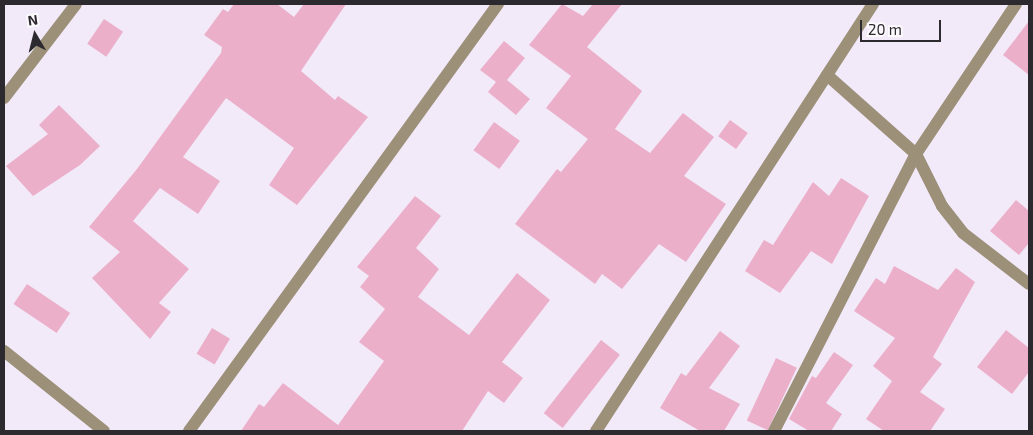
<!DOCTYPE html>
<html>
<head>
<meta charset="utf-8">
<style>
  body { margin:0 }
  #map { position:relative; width:1033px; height:435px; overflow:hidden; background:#f2eaf9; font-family:"Exo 2",sans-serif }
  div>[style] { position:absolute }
  .building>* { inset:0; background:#ecafca; transform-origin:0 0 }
  .minor>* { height:12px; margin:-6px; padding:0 6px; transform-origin:6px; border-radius:6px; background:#9c9079 }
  span { translate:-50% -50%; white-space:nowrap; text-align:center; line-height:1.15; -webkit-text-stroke:4px #fcfafd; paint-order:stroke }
  .frame { position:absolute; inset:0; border:5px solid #2c292f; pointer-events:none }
  .north { position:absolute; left:10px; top:10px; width:50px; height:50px; -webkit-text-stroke:4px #fcfafd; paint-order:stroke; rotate:352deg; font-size:14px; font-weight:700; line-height:20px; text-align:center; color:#2c292f }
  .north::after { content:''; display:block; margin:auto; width:18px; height:22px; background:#2c292f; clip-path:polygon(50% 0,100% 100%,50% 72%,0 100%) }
  .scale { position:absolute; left:860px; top:20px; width:81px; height:22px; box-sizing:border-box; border:2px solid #2c292f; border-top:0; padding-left:6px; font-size:15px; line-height:18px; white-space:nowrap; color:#2c292f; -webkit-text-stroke:4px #fcfafd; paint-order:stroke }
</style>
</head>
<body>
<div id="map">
  <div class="building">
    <i style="clip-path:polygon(234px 4px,277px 4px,294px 17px,304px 4px,346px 4px,301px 71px,335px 100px,338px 96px,368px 117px,297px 205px,269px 185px,294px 148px,226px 98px,183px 157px,220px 181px,198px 214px,160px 188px,133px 221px,189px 269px,159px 303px,171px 312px,150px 339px,92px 278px,120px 252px,89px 227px,137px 169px,221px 53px,222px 47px,204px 35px,223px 9px,228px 12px)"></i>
    <i style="clip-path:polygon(562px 4px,583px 16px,593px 4px,622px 4px,587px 47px,642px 91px,615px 129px,650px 153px,683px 113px,714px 137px,684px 176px,726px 204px,686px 262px,659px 244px,622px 289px,602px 274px,595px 284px,515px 224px,557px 169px,561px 172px,588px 139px,546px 108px,571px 76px,529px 45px)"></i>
    <i style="left:104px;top:19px;width:23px;height:30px;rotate:34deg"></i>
    <i style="clip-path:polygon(1029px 21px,1029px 75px,1003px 55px)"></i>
    <i style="clip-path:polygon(504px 41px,525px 58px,507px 80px,530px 99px,516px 115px,488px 92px,496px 82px,480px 70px)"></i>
    <i style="clip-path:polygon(59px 105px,100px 146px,80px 165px,33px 196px,6px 166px,48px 134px,39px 125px)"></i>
    <i style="left:730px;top:120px;width:22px;height:20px;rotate:36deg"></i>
    <i style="left:494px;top:122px;width:32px;height:35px;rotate:36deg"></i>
    <i style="clip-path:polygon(841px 178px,869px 196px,832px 264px,811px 251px,780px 293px,745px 271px,764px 240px,773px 245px,813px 182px,829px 196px)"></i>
    <i style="clip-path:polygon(415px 196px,441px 216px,416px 248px,439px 269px,418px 297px,469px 335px,517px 273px,550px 300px,502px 362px,523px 378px,504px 403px,488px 391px,462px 431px,241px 431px,259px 404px,264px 407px,283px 383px,338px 425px,384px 361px,359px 342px,385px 309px,360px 287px,369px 276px,357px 267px)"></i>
    <i style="clip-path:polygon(1016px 200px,1029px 211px,1029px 243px,1019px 255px,990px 231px)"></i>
    <i style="clip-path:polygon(894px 266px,938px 290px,956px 268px,975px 282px,933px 357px,942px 364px,920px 392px,945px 409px,930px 431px,884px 431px,866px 419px,892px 381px,873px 366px,895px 338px,854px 311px,876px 278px,885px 284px)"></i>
    <i style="left:27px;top:284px;width:52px;height:24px;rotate:34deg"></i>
    <i style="left:212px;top:328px;width:21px;height:30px;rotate:31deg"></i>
    <i style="clip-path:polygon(1006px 330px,1029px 348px,1029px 372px,1012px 394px,977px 367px)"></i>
    <i style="clip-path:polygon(720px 331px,740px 346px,709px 388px,740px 404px,724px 431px,700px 431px,660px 408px,681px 373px,686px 376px)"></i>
    <i style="left:601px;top:340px;width:24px;height:93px;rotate:38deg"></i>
    <i style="clip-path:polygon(834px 352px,853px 365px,826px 403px,842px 414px,831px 431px,809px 431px,789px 419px,812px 376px,816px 378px)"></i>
    <i style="left:776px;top:358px;width:23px;height:69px;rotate:25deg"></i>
  </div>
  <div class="minor">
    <i style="left:827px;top:75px;width:119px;rotate:41.6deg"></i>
    <i style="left:916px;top:154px;width:58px;rotate:63.4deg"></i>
    <i style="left:942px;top:206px;width:34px;rotate:52deg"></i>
    <i style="left:963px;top:233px;width:83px;rotate:37.7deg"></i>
    <i style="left:4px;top:98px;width:118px;rotate:-52.5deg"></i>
    <i style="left:4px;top:351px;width:128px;rotate:38.7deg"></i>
    <i style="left:189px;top:431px;width:527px;rotate:-54.11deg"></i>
    <i style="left:596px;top:431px;width:509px;rotate:-57.03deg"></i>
    <i style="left:774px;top:431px;width:311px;rotate:-62.9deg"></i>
    <i style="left:916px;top:154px;width:180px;rotate:-56.3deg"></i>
  </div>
  <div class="frame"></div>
  <div class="north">N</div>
  <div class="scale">20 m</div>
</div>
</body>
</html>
